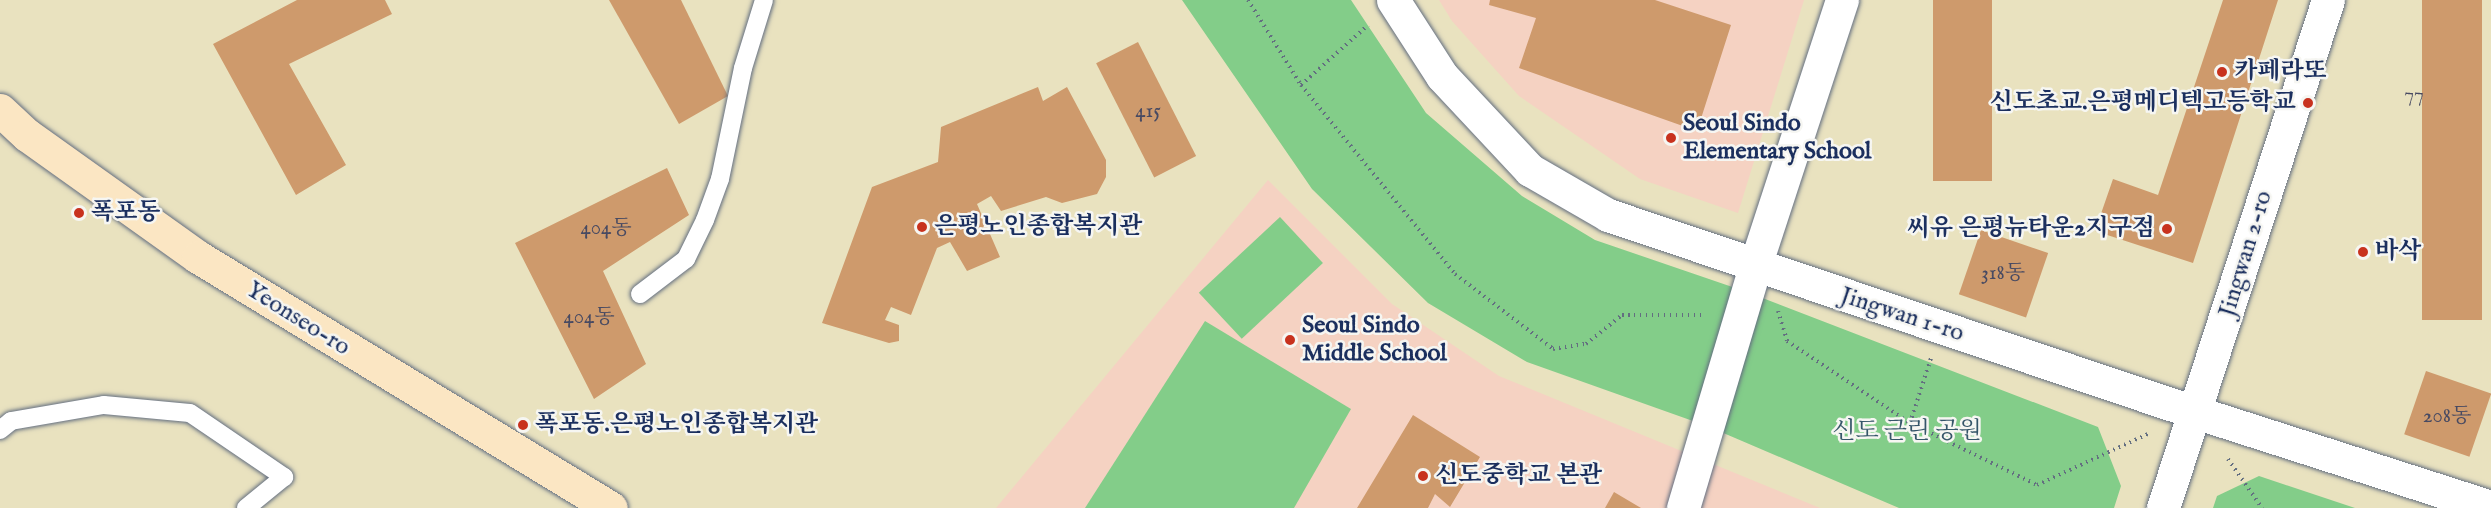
<!DOCTYPE html>
<html>
<head>
<meta charset="utf-8">
<style>
  body { margin:0 }
  #map { position:relative; width:2491px; height:508px; overflow:hidden; background:#e9e2bf; font-family:"IM FELL English","Noto Serif KR",serif }
  div>[style] { position:absolute }
  .built>* { inset:0; background:#f5d2c2 }
  .green>* { inset:0; background:#83cd89; transform-origin:0 0 }
  .building>* { inset:0; background:#ce9a6c; transform-origin:0 0 }
  .path>* { height:4px; margin-top:-2px; transform-origin:0; background:repeating-linear-gradient(90deg,#636e80 0 1.5px,transparent 0 6px) }
  .roads { filter:drop-shadow(0 0 2px #636e80) drop-shadow(0 0 2px #636e80) }
  .service>* { height:18px; margin:-9px; padding:0 9px; transform-origin:9px; border-radius:9px; background:#fff }
  .minor>* { height:33px; margin:-16.5px; padding:0 16.5px; transform-origin:16.5px; border-radius:16.5px; background:#fff }
  .tertiary>* { height:33px; margin:-16.5px; padding:0 16.5px; transform-origin:16.5px; border-radius:16.5px; background:#fff }
  .secondary>* { height:33px; margin:-16.5px; padding:0 16.5px; transform-origin:16.5px; border-radius:16.5px; background:#fbe6c3 }
  .dots>* { width:16px; height:16px; translate:-50% -50%; box-sizing:border-box; border:3px solid #f6f6f2; border-radius:50% }
  span { translate:-50% -50%; white-space:nowrap; text-align:center; line-height:1.15; -webkit-text-stroke:5px #f6f6f2; paint-order:stroke }
  .number-label { font-size:21px; color:#484a62 }
  .number-label span { -webkit-text-stroke-width:0 }
  .poi-label { font-size:24px; color:#1b2f5e; font-weight:700 }
  .left { translate:0 -50%; text-align:left }
  .right { translate:-100% -50%; text-align:right }
  .street-label { font-size:24px; color:#1b2f5e }
  .park-label { font-size:24px; color:#355669 }
</style>
</head>
<body>
<div id="map">
  <div class="built">
    <i style="clip-path:polygon(1439px 0,1804px 0,1738px 213px,1640px 179px,1519px 96px,1452px 21px)"></i>
    <i style="clip-path:polygon(1268px 180px,1392px 304px,1499px 376px,1820px 508px,996px 508px)"></i>
  </div>
  <div class="green">
    <i style="clip-path:polygon(1182px 0,1351px 0,1426px 113px,1522px 196px,1595px 240px,1747px 292px,2098px 427px,2121px 486px,2114px 508px,1899px 508px,1707px 426px,1527px 362px,1428px 303px,1312px 189px)"></i>
    <i style="left:1280px;top:217px;width:63px;height:111px;rotate:47deg"></i>
    <i style="clip-path:polygon(1205px 321px,1351px 409px,1294px 508px,1085px 508px)"></i>
    <i style="clip-path:polygon(2259px 476px,2355px 508px,2213px 508px,2217px 496px)"></i>
  </div>
  <div class="building">
    <i style="clip-path:polygon(297px 0,385px 0,392px 14px,289px 64px,346px 165px,296px 195px,213px 44px)"></i>
    <i style="clip-path:polygon(609px 0,681px 0,728px 96px,679px 124px)"></i>
    <i style="clip-path:polygon(1490px 0,1655px 0,1731px 25px,1697px 131px,1519px 68px,1536px 18px,1489px 5px)"></i>
    <i style="left:1933px;top:0;width:59px;height:181px"></i>
    <i style="clip-path:polygon(2223px 0,2278px 0,2193px 263px,2095px 231px,2113px 179px,2158px 195px)"></i>
    <i style="left:2422px;top:0;width:60px;height:320px"></i>
    <i style="left:1138px;top:42px;width:128px;height:47px;rotate:63deg"></i>
    <i style="clip-path:polygon(1038px 87px,1043px 101px,1067px 87px,1106px 160px,1106px 177px,1097px 194px,1062px 203px,1046px 197px,1001px 211px,991px 196px,977px 204px,1000px 257px,967px 271px,950px 242px,937px 248px,911px 315px,891px 307px,885px 320px,899px 325px,899px 341px,889px 343px,822px 323px,872px 187px,938px 162px,941px 127px)"></i>
    <i style="clip-path:polygon(667px 168px,689px 215px,603px 271px,646px 364px,594px 399px,515px 243px)"></i>
    <i style="left:1981px;top:230px;width:71px;height:68px;rotate:19deg"></i>
    <i style="left:2426px;top:371px;width:69px;height:67px;rotate:19deg"></i>
    <i style="clip-path:polygon(1413px 415px,1480px 457px,1450px 507px,1435px 494px,1428px 508px,1357px 508px)"></i>
    <i style="clip-path:polygon(1614px 492px,1641px 508px,1605px 508px)"></i>
  </div>
  <div class="path">
    <i style="left:1248px;top:0;width:100px;rotate:58.1deg"></i>
    <i style="left:1301px;top:85px;width:244px;rotate:50.8deg"></i>
    <i style="left:1455px;top:274px;width:123px;rotate:37.4deg"></i>
    <i style="left:1553px;top:349px;width:33px;rotate:-9deg"></i>
    <i style="left:1586px;top:344px;width:46px;rotate:-38.9deg"></i>
    <i style="left:1622px;top:315px;width:82px"></i>
    <i style="left:1301px;top:85px;width:90px;rotate:-41.8deg"></i>
    <i style="left:1778px;top:311px;width:31px;rotate:73deg"></i>
    <i style="left:1787px;top:341px;width:148px;rotate:33.7deg"></i>
    <i style="left:1910px;top:423px;width:141px;rotate:26deg"></i>
    <i style="left:2037px;top:485px;width:122px;rotate:-24.7deg"></i>
    <i style="left:1910px;top:423px;width:68px;rotate:-72.1deg"></i>
    <i style="left:2228px;top:459px;width:60px;rotate:55.2deg"></i>
  </div>
  <div class="roads">
    <div class="service">
      <i style="left:640px;top:294px;width:58px;rotate:-37.3deg"></i>
      <i style="left:686px;top:259px;width:43px;rotate:-64deg"></i>
      <i style="left:705px;top:220px;width:44px;rotate:-69.9deg"></i>
      <i style="left:720px;top:179px;width:113px;rotate:-78.3deg"></i>
      <i style="left:743px;top:68px;width:71px;rotate:-72.8deg"></i>
      <i style="left:0;top:430px;width:14px;rotate:-39deg"></i>
      <i style="left:11px;top:421px;width:94px;rotate:-9.8deg"></i>
      <i style="left:104px;top:405px;width:86px;rotate:5.3deg"></i>
      <i style="left:190px;top:413px;width:114px;rotate:34.2deg"></i>
      <i style="left:284px;top:477px;width:49px;rotate:140.8deg"></i>
    </div>
    <div class="minor">
      <i style="left:1393px;top:0;width:90px;rotate:57.2deg"></i>
      <i style="left:1442px;top:76px;width:129px;rotate:46.9deg"></i>
      <i style="left:1530px;top:170px;width:90px;rotate:30deg"></i>
      <i style="left:1608px;top:215px;width:590px;rotate:18.59deg"></i>
      <i style="left:2167px;top:403px;width:340px;rotate:17.8deg"></i>
      <i style="left:1683px;top:508px;width:252px;rotate:-73.4deg"></i>
      <i style="left:1755px;top:266px;width:280px;rotate:-71.9deg"></i>
    </div>
    <div class="tertiary">
      <i style="left:2163px;top:508px;width:534px;rotate:-72.01deg"></i>
    </div>
    <div class="secondary">
      <i style="left:0;top:110px;width:37px;rotate:43deg"></i>
      <i style="left:27px;top:135px;width:210px;rotate:35.5deg"></i>
      <i style="left:198px;top:257px;width:483px;rotate:31.3deg"></i>
    </div>
  </div>
  <div class="dots">
    <i style="left:2222px;top:72px;background:#c8321e"></i>
    <i style="left:2308px;top:103px;background:#c8321e"></i>
    <i style="left:1671px;top:138px;background:#c8321e"></i>
    <i style="left:79px;top:213px;background:#c8321e"></i>
    <i style="left:922px;top:227px;background:#c8321e"></i>
    <i style="left:2167px;top:229px;background:#c8321e"></i>
    <i style="left:2363px;top:252px;background:#c8321e"></i>
    <i style="left:1290px;top:340px;background:#c8321e"></i>
    <i style="left:523px;top:425px;background:#c8321e"></i>
    <i style="left:1423px;top:476px;background:#c8321e"></i>
  </div>
  <div class="number-label">
    <span style="left:2414px;top:96px">77</span>
    <span style="left:1148px;top:112px">415</span>
    <span style="left:606px;top:229px">404동</span>
    <span style="left:2003px;top:274px">318동</span>
    <span style="left:589px;top:318px">404동</span>
    <span style="left:2447px;top:417px">208동</span>
  </div>
  <div class="poi-label">
    <span class="left" style="left:2234px;top:72px">카페라또</span>
    <span class="right" style="left:2296px;top:103px">신도초교.은평메디텍고등학교</span>
    <span class="left" style="left:1683px;top:138px">Seoul Sindo<br>Elementary School</span>
    <span class="left" style="left:91px;top:213px">폭포동</span>
    <span class="left" style="left:934px;top:227px">은평노인종합복지관</span>
    <span class="right" style="left:2155px;top:229px">씨유 은평뉴타운2지구점</span>
    <span class="left" style="left:2375px;top:252px">바삭</span>
    <span class="left" style="left:1302px;top:340px">Seoul Sindo<br>Middle School</span>
    <span class="left" style="left:535px;top:425px">폭포동.은평노인종합복지관</span>
    <span class="left" style="left:1435px;top:476px">신도중학교 본관</span>
  </div>
  <div class="street-label">
    <span style="left:2246px;top:254px;rotate:-73deg">Jingwan 2-ro</span>
    <span style="left:1902px;top:315px;rotate:18deg">Jingwan 1-ro</span>
    <span style="left:298px;top:319px;rotate:32deg">Yeonseo-ro</span>
  </div>
  <div class="park-label">
    <span style="left:1907px;top:432px">신도 근린 공원</span>
  </div>
</div>
</body>
</html>
